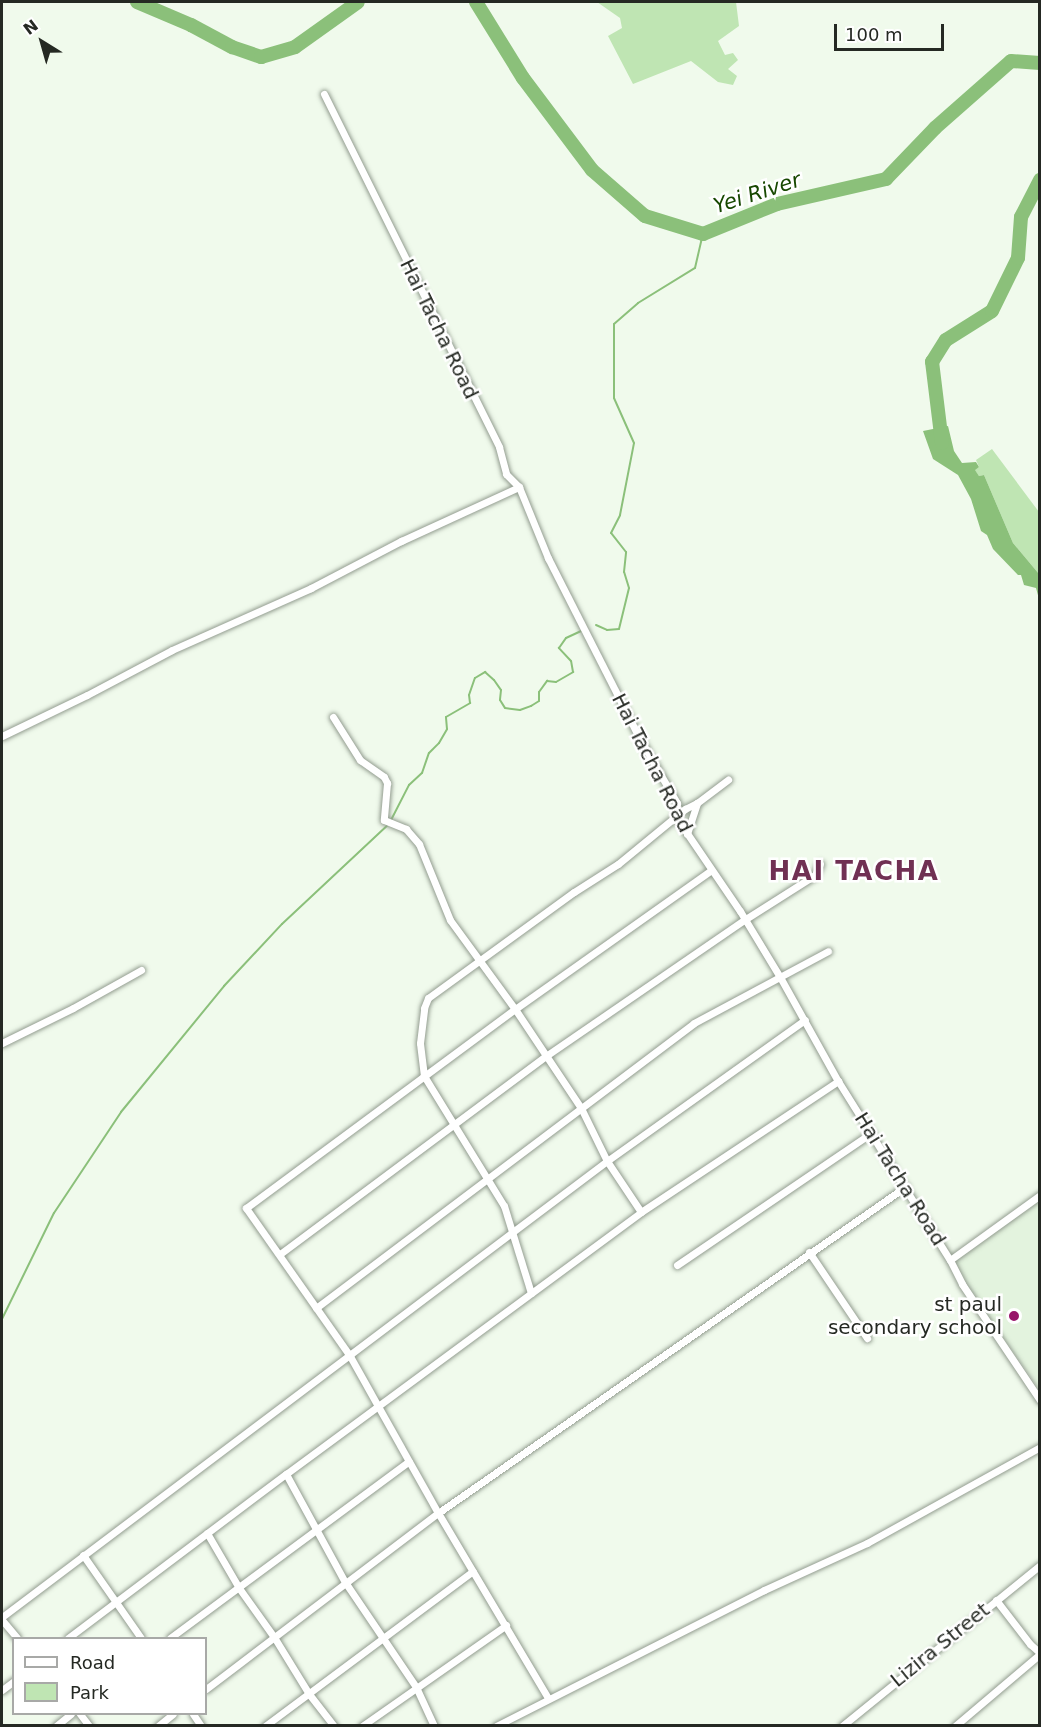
<!DOCTYPE html>
<html>
<head>
<meta charset="utf-8">
<style>
  body { margin:0 }
  #map { position:relative; width:1041px; height:1727px; overflow:hidden; background:#f0faec; font-family:"DejaVu Sans",sans-serif }
  div>[style] { position:absolute }
  .built>* { inset:0; background:#e3f3de }
  .green>* { inset:0; background:#bfe5b3 }
  .water>* { inset:0; background:#8bc07a }
  .stream>* { height:2px; margin:-1px; padding:0 1px; transform-origin:1px; border-radius:1px; background:#8bc07a }
  .river>* { height:14px; margin:-7px; padding:0 7px; transform-origin:7px; border-radius:7px; background:#8bc07a }
  .roads { filter:drop-shadow(0 0 2px #939d90) drop-shadow(0 0 2px #939d90) }
  .minor>* { height:7px; margin:-3.5px; padding:0 3.5px; transform-origin:3.5px; border-radius:3.5px; background:#fff }
  .dots>* { width:16px; height:16px; translate:-50% -50%; box-sizing:border-box; border:3px solid #fff; border-radius:50% }
  span { translate:-50% -50%; white-space:nowrap; text-align:center; line-height:1.15; -webkit-text-stroke:5px #fff; paint-order:stroke }
  .street-label { font-size:20px; color:#252923 }
  .poi-label { font-size:20px; color:#252923 }
  .right { translate:-100% -50%; text-align:right }
  .water-label { font-size:21px; color:#174800; font-style:italic }
  .district-label { font-size:26px; color:#703053; font-weight:700; letter-spacing:1.5px }
  .frame { position:absolute; inset:0; border:3px solid #252923; pointer-events:none }
  .legend { position:absolute; left:12px; top:1637px; width:195px; height:78px; box-sizing:border-box; background:#fff; border:2px solid #a8a9a7; margin:0; padding:8px 10px; list-style:none; font-size:18px; color:#252923 }
  .legend li { display:flex; align-items:center; gap:12px; height:30px }
  .legend b { width:30px; border:2px solid #a8a9a7 }
  .north { position:absolute; left:12px; top:12px; width:60px; height:60px; -webkit-text-stroke:4px #fff; paint-order:stroke; rotate:323deg; font-size:16px; font-weight:700; line-height:24px; text-align:center; color:#252923 }
  .north::after { content:''; display:block; margin:auto; width:21px; height:27px; background:#252923; clip-path:polygon(50% 0,100% 100%,50% 72%,0 100%) }
  .scale { position:absolute; left:834px; top:24px; width:110px; height:27px; box-sizing:border-box; border:3px solid #252923; border-top:0; padding-left:8px; font-size:18px; line-height:21px; white-space:nowrap; color:#252923; -webkit-text-stroke:4px #fff; paint-order:stroke }
</style>
</head>
<body>
<div id="map">
  <div class="built">
    <i style="clip-path:polygon(1039px 1202px,1039px 1389px,971px 1291px,953px 1259px)"></i>
  </div>
  <div class="green">
    <i style="clip-path:polygon(597px 2px,736px 2px,739px 26px,718px 41px,725px 55px,733px 53px,738px 60px,728px 69px,737px 76px,733px 85px,718px 82px,691px 61px,633px 84px,608px 36px,622px 28px,620px 18px)"></i>
    <i style="clip-path:polygon(992px 449px,1039px 512px,1039px 574px,1013px 543px,984px 475px,979px 476px,974px 469px,979px 467px,976px 460px)"></i>
  </div>
  <div class="water">
    <i style="clip-path:polygon(948px 426px,954px 451px,962px 463px,976px 462px,979px 467px,975px 470px,979px 476px,984px 475px,1013px 543px,1039px 574px,1039px 599px,1036px 588px,1024px 585px,1021px 575px,1018px 575px,993px 549px,987px 535px,981px 531px,971px 499px,958px 475px,933px 459px,923px 431px)"></i>
  </div>
  <div class="stream">
    <i style="left:596px;top:625px;width:12px;rotate:24deg"></i>
    <i style="left:607px;top:630px;width:12px;rotate:-5deg"></i>
    <i style="left:619px;top:629px;width:42px;rotate:-76.3deg"></i>
    <i style="left:629px;top:588px;width:17px;rotate:-107deg"></i>
    <i style="left:624px;top:572px;width:20px;rotate:-84deg"></i>
    <i style="left:626px;top:552px;width:24px;rotate:-128deg"></i>
    <i style="left:611px;top:533px;width:20px;rotate:-63deg"></i>
    <i style="left:620px;top:515px;width:73px;rotate:-79deg"></i>
    <i style="left:634px;top:443px;width:49px;rotate:-114deg"></i>
    <i style="left:614px;top:398px;width:74px;rotate:-90deg"></i>
    <i style="left:614px;top:324px;width:32px;rotate:-41deg"></i>
    <i style="left:638px;top:303px;width:67px;rotate:-31.6deg"></i>
    <i style="left:695px;top:268px;width:35px;rotate:-77deg"></i>
    <i style="left:2px;top:1319px;width:118px;rotate:-63.9deg"></i>
    <i style="left:54px;top:1213px;width:121px;rotate:-56.4deg"></i>
    <i style="left:121px;top:1112px;width:163px;rotate:-50.7deg"></i>
    <i style="left:224px;top:986px;width:85px;rotate:-46.9deg"></i>
    <i style="left:282px;top:924px;width:146px;rotate:-43.1deg"></i>
    <i style="left:389px;top:824px;width:44px;rotate:-62.9deg"></i>
    <i style="left:409px;top:785px;width:18px;rotate:-43deg"></i>
    <i style="left:422px;top:773px;width:21px;rotate:-71deg"></i>
    <i style="left:429px;top:753px;width:14px;rotate:-45deg"></i>
    <i style="left:439px;top:743px;width:16px;rotate:-60deg"></i>
    <i style="left:447px;top:729px;width:12px;rotate:-95deg"></i>
    <i style="left:446px;top:717px;width:28px;rotate:-30deg"></i>
    <i style="left:470px;top:703px;width:8px;rotate:-97deg"></i>
    <i style="left:469px;top:695px;width:18px;rotate:-71deg"></i>
    <i style="left:475px;top:678px;width:12px;rotate:-31deg"></i>
    <i style="left:485px;top:672px;width:12px;rotate:42deg"></i>
    <i style="left:494px;top:680px;width:12px;rotate:55deg"></i>
    <i style="left:501px;top:690px;width:10px;rotate:96deg"></i>
    <i style="left:500px;top:700px;width:9px;rotate:58deg"></i>
    <i style="left:505px;top:708px;width:15px;rotate:8deg"></i>
    <i style="left:520px;top:710px;width:12px;rotate:-20deg"></i>
    <i style="left:531px;top:706px;width:9px;rotate:-32deg"></i>
    <i style="left:539px;top:701px;width:9px;rotate:-90deg"></i>
    <i style="left:539px;top:692px;width:14px;rotate:-54deg"></i>
    <i style="left:547px;top:681px;width:9px;rotate:6deg"></i>
    <i style="left:556px;top:682px;width:20px;rotate:-30deg"></i>
    <i style="left:573px;top:672px;width:11px;rotate:-100deg"></i>
    <i style="left:571px;top:661px;width:18px;rotate:-133deg"></i>
    <i style="left:559px;top:648px;width:12px;rotate:-55deg"></i>
    <i style="left:566px;top:638px;width:19px;rotate:-25deg"></i>
  </div>
  <div class="river">
    <i style="left:137px;top:2px;width:59px;rotate:23.1deg"></i>
    <i style="left:191px;top:25px;width:47px;rotate:28.2deg"></i>
    <i style="left:232px;top:47px;width:31px;rotate:19deg"></i>
    <i style="left:261px;top:57px;width:35px;rotate:-16deg"></i>
    <i style="left:295px;top:47px;width:77px;rotate:-35.5deg"></i>
    <i style="left:476px;top:2px;width:89px;rotate:58.3deg"></i>
    <i style="left:523px;top:78px;width:115px;rotate:53.1deg"></i>
    <i style="left:592px;top:170px;width:70px;rotate:41deg"></i>
    <i style="left:645px;top:216px;width:61px;rotate:17.2deg"></i>
    <i style="left:703px;top:234px;width:80px;rotate:-22.1deg"></i>
    <i style="left:777px;top:204px;width:112px;rotate:-12.9deg"></i>
    <i style="left:886px;top:179px;width:71px;rotate:-46.1deg"></i>
    <i style="left:935px;top:128px;width:101px;rotate:-41.4deg"></i>
    <i style="left:1011px;top:61px;width:29px;rotate:4deg"></i>
    <i style="left:942px;top:443px;width:82px;rotate:-97deg"></i>
    <i style="left:932px;top:362px;width:26px;rotate:-58deg"></i>
    <i style="left:946px;top:340px;width:54px;rotate:-32.2deg"></i>
    <i style="left:992px;top:311px;width:59px;rotate:-63.9deg"></i>
    <i style="left:1018px;top:258px;width:41px;rotate:-85.8deg"></i>
    <i style="left:1021px;top:217px;width:42px;rotate:-62.8deg"></i>
  </div>
  <div class="roads">
    <div class="minor">
      <i style="left:324px;top:94px;width:394px;rotate:63.6deg"></i>
      <i style="left:499px;top:447px;width:28px;rotate:75deg"></i>
      <i style="left:506px;top:474px;width:18px;rotate:45deg"></i>
      <i style="left:519px;top:487px;width:77px;rotate:67.8deg"></i>
      <i style="left:548px;top:558px;width:205px;rotate:63.1deg"></i>
      <i style="left:641px;top:741px;width:72px;rotate:59.9deg"></i>
      <i style="left:677px;top:803px;width:14px;rotate:94deg"></i>
      <i style="left:676px;top:817px;width:114px;rotate:55.8deg"></i>
      <i style="left:740px;top:911px;width:77px;rotate:58.8deg"></i>
      <i style="left:780px;top:977px;width:119px;rotate:60.9deg"></i>
      <i style="left:838px;top:1081px;width:211px;rotate:58deg"></i>
      <i style="left:950px;top:1260px;width:27px;rotate:63deg"></i>
      <i style="left:962px;top:1284px;width:140px;rotate:56.1deg"></i>
      <i style="left:333px;top:717px;width:51px;rotate:57.9deg"></i>
      <i style="left:360px;top:760px;width:29px;rotate:35deg"></i>
      <i style="left:384px;top:777px;width:7px;rotate:63deg"></i>
      <i style="left:387px;top:783px;width:37px;rotate:95deg"></i>
      <i style="left:384px;top:820px;width:24px;rotate:22deg"></i>
      <i style="left:406px;top:829px;width:20px;rotate:49deg"></i>
      <i style="left:419px;top:844px;width:82px;rotate:67.8deg"></i>
      <i style="left:450px;top:920px;width:110px;rotate:53.9deg"></i>
      <i style="left:515px;top:1009px;width:119px;rotate:56.3deg"></i>
      <i style="left:581px;top:1108px;width:59px;rotate:63.9deg"></i>
      <i style="left:607px;top:1161px;width:61px;rotate:56.3deg"></i>
      <i style="left:2px;top:736px;width:94px;rotate:-25.8deg"></i>
      <i style="left:87px;top:695px;width:96px;rotate:-27.9deg"></i>
      <i style="left:172px;top:650px;width:152px;rotate:-24deg"></i>
      <i style="left:311px;top:588px;width:102px;rotate:-27.6deg"></i>
      <i style="left:401px;top:541px;width:130px;rotate:-24.6deg"></i>
      <i style="left:687px;top:834px;width:33px;rotate:-72deg"></i>
      <i style="left:697px;top:803px;width:39px;rotate:-37deg"></i>
      <i style="left:2px;top:1043px;width:79px;rotate:-26.2deg"></i>
      <i style="left:73px;top:1008px;width:78px;rotate:-29.2deg"></i>
      <i style="left:809px;top:1252px;width:104px;rotate:56deg"></i>
      <i style="left:280px;top:1254px;width:332px;rotate:-36.7deg"></i>
      <i style="left:546px;top:1056px;width:240px;rotate:-34.5deg"></i>
      <i style="left:744px;top:920px;width:84px;rotate:-32.4deg"></i>
      <i style="left:815px;top:875px;width:12px;rotate:-66deg"></i>
      <i style="left:950px;top:1260px;width:111px;rotate:-35.8deg"></i>
      <i style="left:677px;top:1265px;width:235px;rotate:-34.2deg"></i>
      <i style="left:531px;top:1293px;width:91px;rotate:-107.2deg"></i>
      <i style="left:504px;top:1206px;width:153px;rotate:-121.6deg"></i>
      <i style="left:424px;top:1076px;width:33px;rotate:-97deg"></i>
      <i style="left:420px;top:1043px;width:35px;rotate:-83deg"></i>
      <i style="left:424px;top:1008px;width:11px;rotate:-68deg"></i>
      <i style="left:428px;top:998px;width:180px;rotate:-36deg"></i>
      <i style="left:574px;top:892px;width:52px;rotate:-32.5deg"></i>
      <i style="left:618px;top:864px;width:87px;rotate:-39.4deg"></i>
      <i style="left:685px;top:809px;width:13px;rotate:-27deg"></i>
      <i style="left:316px;top:1308px;width:473px;rotate:-37deg"></i>
      <i style="left:694px;top:1023px;width:152px;rotate:-28.2deg"></i>
      <i style="left:286px;top:1474px;width:123px;rotate:61.4deg"></i>
      <i style="left:345px;top:1582px;width:127px;rotate:55.9deg"></i>
      <i style="left:416px;top:1687px;width:43px;rotate:65.2deg"></i>
      <i style="left:207px;top:1533px;width:64px;rotate:59.8deg"></i>
      <i style="left:239px;top:1588px;width:60px;rotate:54.5deg"></i>
      <i style="left:274px;top:1637px;width:67px;rotate:58.4deg"></i>
      <i style="left:309px;top:1694px;width:41px;rotate:52deg"></i>
      <i style="left:83px;top:1555px;width:101px;rotate:55.1deg"></i>
      <i style="left:996px;top:1600px;width:56px;rotate:52.3deg"></i>
      <i style="left:1030px;top:1644px;width:13px;rotate:42deg"></i>
      <i style="left:2px;top:1617px;width:758px;rotate:-37.01deg"></i>
      <i style="left:607px;top:1161px;width:243px;rotate:-35.5deg"></i>
      <i style="left:2px;top:1620px;width:23px;rotate:50deg"></i>
      <i style="left:68px;top:1638px;width:273px;rotate:-37deg"></i>
      <i style="left:286px;top:1474px;width:441px;rotate:-36.4deg"></i>
      <i style="left:641px;top:1212px;width:237px;rotate:-33.6deg"></i>
      <i style="left:170px;top:1638px;width:297px;rotate:-36.5deg"></i>
      <i style="left:206px;top:1689px;width:291px;rotate:-37.2deg"></i>
      <i style="left:438px;top:1513px;width:570px;rotate:-34.92deg"></i>
      <i style="left:2px;top:1690px;width:15px;rotate:-37deg"></i>
      <i style="left:548px;top:1698px;width:215px;rotate:-120.7deg"></i>
      <i style="left:438px;top:1513px;width:180px;rotate:-119.3deg"></i>
      <i style="left:350px;top:1356px;width:181px;rotate:-125.1deg"></i>
      <i style="left:246px;top:1208px;width:335px;rotate:-36.5deg"></i>
      <i style="left:515px;top:1009px;width:240px;rotate:-35.3deg"></i>
      <i style="left:80px;top:1714px;width:15px;rotate:53deg"></i>
      <i style="left:193px;top:1714px;width:14px;rotate:56deg"></i>
      <i style="left:56px;top:1726px;width:19px;rotate:-39deg"></i>
      <i style="left:158px;top:1726px;width:19px;rotate:-39deg"></i>
      <i style="left:265px;top:1726px;width:259px;rotate:-36.7deg"></i>
      <i style="left:362px;top:1726px;width:176px;rotate:-35deg"></i>
      <i style="left:496px;top:1726px;width:301px;rotate:-26.9deg"></i>
      <i style="left:764px;top:1590px;width:113px;rotate:-24.5deg"></i>
      <i style="left:867px;top:1543px;width:198px;rotate:-29deg"></i>
      <i style="left:842px;top:1726px;width:255px;rotate:-39.1deg"></i>
      <i style="left:955px;top:1726px;width:111px;rotate:-40.3deg"></i>
    </div>
  </div>
  <div class="dots">
    <i style="left:1014px;top:1316px;background:#981469"></i>
  </div>
  <div class="street-label">
    <span style="left:439px;top:329px;rotate:64deg">Hai Tacha Road</span>
    <span style="left:652px;top:763px;rotate:63deg">Hai Tacha Road</span>
    <span style="left:900px;top:1179px;rotate:58deg">Hai Tacha Road</span>
    <span style="left:940px;top:1645px;rotate:-39deg">Lizira Street</span>
  </div>
  <div class="poi-label">
    <span class="right" style="left:1002px;top:1316px">st paul<br>secondary school</span>
  </div>
  <div class="water-label">
    <span style="left:757px;top:193px;rotate:-18deg">Yei River</span>
  </div>
  <div class="district-label">
    <span style="left:854px;top:872px">HAI TACHA</span>
  </div>
  <div class="frame"></div>
  <ul class="legend">
  <li><b style="height:8px;background:#fff"></b>Road</li>
  <li><b style="height:16px;background:#bfe5b3"></b>Park</li>
  </ul>
  <div class="north">N</div>
  <div class="scale">100 m</div>
</div>
</body>
</html>
